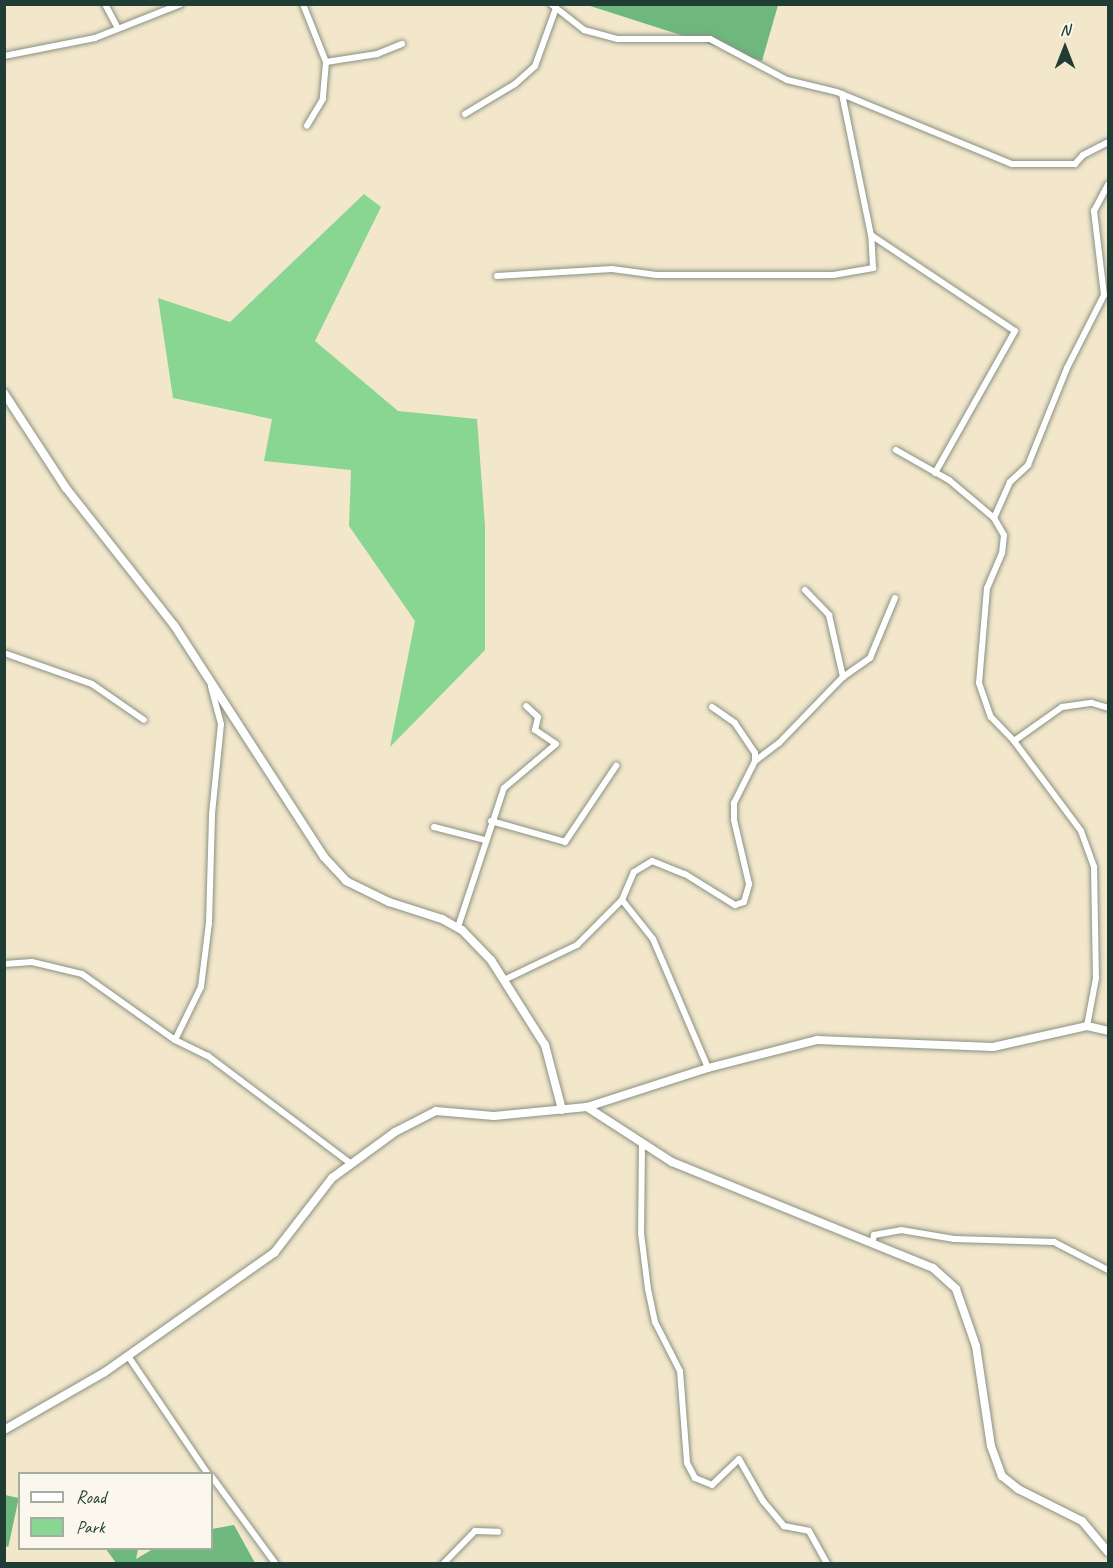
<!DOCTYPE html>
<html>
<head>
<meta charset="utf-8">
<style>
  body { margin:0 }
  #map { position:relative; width:1113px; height:1568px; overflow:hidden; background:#f2e6cb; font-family:Caveat,sans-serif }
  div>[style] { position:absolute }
  .green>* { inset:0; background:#89d693 }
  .forest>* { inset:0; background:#6eb77d; transform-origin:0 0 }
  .roads { filter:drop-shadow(0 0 2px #889280) drop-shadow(0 0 2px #889280) }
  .minor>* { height:6px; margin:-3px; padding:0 3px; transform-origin:3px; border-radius:3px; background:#fff }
  .tertiary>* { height:8px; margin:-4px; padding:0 4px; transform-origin:4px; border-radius:4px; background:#fff }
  span { translate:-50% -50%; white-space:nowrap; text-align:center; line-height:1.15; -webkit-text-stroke:4.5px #fbf7ec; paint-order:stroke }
  .frame { position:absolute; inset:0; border:6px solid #1f3d34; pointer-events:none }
  .legend { position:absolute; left:18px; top:1472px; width:195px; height:78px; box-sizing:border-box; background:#fbf7ec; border:2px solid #a3ada2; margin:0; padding:8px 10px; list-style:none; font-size:18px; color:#1f3d34 }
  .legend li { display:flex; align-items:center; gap:12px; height:30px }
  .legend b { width:30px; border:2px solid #a3ada2 }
  .north { position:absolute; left:1035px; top:18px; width:60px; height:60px; -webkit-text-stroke:4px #fbf7ec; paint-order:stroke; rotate:0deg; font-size:16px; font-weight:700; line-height:24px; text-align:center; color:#1f3d34 }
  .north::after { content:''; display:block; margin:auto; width:21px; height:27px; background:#1f3d34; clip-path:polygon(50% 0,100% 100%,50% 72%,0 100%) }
</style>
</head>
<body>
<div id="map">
  <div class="green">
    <i style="clip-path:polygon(364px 194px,381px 207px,315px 341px,398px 411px,477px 419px,485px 526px,485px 650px,390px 747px,415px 621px,349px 526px,351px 470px,264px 461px,272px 419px,173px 398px,158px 298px,230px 322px)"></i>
  </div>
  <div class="forest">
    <i style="clip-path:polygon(584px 4px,778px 5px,762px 61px)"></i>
    <i style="left:5px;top:1495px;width:14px;height:50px;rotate:12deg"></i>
    <i style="clip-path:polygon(234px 1525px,255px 1563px,116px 1563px,106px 1549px,138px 1549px,136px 1559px,153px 1549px,212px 1548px,212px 1529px)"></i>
  </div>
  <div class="roads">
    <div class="minor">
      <i style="left:105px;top:4px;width:27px;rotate:62deg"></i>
      <i style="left:303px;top:4px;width:62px;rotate:68.4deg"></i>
      <i style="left:326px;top:62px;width:37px;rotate:95deg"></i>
      <i style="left:323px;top:99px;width:31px;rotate:121deg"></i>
      <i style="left:551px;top:4px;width:42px;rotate:38.2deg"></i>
      <i style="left:584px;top:30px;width:35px;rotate:15deg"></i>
      <i style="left:618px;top:39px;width:92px"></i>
      <i style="left:710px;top:39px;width:87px;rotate:28deg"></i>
      <i style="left:787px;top:80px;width:51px;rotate:13.5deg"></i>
      <i style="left:837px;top:92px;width:189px;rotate:22.4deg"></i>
      <i style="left:1012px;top:164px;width:63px"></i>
      <i style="left:1075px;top:164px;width:12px;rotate:-48deg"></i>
      <i style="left:1083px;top:155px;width:28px;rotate:-27deg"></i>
      <i style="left:4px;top:56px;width:93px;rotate:-11.2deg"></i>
      <i style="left:95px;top:38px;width:92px;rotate:-21.6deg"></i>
      <i style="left:326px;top:62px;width:52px;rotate:-8.9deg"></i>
      <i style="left:377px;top:54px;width:27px;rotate:-22deg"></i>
      <i style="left:842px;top:94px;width:144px;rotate:78.4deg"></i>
      <i style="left:465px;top:114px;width:58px;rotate:-31deg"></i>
      <i style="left:515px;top:84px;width:27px;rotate:-42deg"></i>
      <i style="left:535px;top:66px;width:62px;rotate:-70.1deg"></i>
      <i style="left:497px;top:276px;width:115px;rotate:-3.5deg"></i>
      <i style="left:612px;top:269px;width:45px;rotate:7.6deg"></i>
      <i style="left:657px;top:275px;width:176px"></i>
      <i style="left:833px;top:275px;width:41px;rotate:-9.9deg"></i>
      <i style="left:873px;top:268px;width:33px;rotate:-93deg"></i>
      <i style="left:871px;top:235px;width:173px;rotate:33.7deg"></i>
      <i style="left:1015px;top:331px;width:163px;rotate:119.4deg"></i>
      <i style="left:896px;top:450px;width:61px;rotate:29.5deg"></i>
      <i style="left:949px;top:480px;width:59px;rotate:40.2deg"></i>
      <i style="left:994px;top:518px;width:20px;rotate:60deg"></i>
      <i style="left:1004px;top:535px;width:18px;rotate:96deg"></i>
      <i style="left:1002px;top:553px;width:38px;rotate:113deg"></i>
      <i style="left:987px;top:588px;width:95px;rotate:94.8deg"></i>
      <i style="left:979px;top:683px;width:36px;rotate:71deg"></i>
      <i style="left:991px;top:717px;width:33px;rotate:46deg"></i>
      <i style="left:1014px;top:741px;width:112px;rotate:53.3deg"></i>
      <i style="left:1081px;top:831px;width:38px;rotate:70deg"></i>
      <i style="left:1094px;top:867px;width:111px;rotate:89deg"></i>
      <i style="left:1096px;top:978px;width:49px;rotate:100.6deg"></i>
      <i style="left:994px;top:518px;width:39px;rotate:-66deg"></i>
      <i style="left:1010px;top:482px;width:25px;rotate:-43deg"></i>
      <i style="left:1028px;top:465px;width:105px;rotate:-68.1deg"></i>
      <i style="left:1067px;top:368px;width:82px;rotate:-63.1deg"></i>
      <i style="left:1104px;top:295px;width:85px;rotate:-96.8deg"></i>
      <i style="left:1094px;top:211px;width:30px;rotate:-62deg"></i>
      <i style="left:805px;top:590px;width:35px;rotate:46deg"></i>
      <i style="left:829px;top:615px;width:64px;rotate:77.3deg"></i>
      <i style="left:4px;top:653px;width:93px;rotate:19.4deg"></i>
      <i style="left:92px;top:684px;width:63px;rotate:34.7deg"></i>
      <i style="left:1014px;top:741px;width:59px;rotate:-35.3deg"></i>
      <i style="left:1062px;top:707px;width:30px;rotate:-8deg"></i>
      <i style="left:1092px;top:703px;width:17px;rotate:17deg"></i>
      <i style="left:755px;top:761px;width:30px;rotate:-37deg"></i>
      <i style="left:779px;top:743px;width:92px;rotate:-45.9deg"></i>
      <i style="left:843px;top:677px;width:33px;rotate:-35deg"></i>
      <i style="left:870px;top:658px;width:65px;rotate:-67.4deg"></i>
      <i style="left:491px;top:821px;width:77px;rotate:15.8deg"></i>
      <i style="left:565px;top:842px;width:92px;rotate:-56.1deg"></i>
      <i style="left:434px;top:827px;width:53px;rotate:14.3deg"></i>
      <i style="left:622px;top:900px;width:50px;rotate:51.5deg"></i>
      <i style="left:653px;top:939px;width:140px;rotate:66.9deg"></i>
      <i style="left:458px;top:927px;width:146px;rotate:-71.7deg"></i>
      <i style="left:504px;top:788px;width:68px;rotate:-40.2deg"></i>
      <i style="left:556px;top:744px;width:25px;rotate:-146deg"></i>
      <i style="left:535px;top:730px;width:13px;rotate:-77deg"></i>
      <i style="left:538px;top:717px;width:16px;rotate:-137deg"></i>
      <i style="left:4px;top:964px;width:28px;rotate:-4deg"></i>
      <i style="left:32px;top:962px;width:51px;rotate:13.5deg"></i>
      <i style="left:82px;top:974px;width:114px;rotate:35.4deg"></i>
      <i style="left:175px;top:1040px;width:37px;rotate:26deg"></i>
      <i style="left:208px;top:1056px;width:178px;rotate:37deg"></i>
      <i style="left:506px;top:979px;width:79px;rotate:-25.6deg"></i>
      <i style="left:577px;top:945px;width:64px;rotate:-45deg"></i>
      <i style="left:622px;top:900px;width:30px;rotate:-67deg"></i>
      <i style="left:634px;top:872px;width:21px;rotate:-31deg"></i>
      <i style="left:652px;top:861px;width:35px;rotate:22deg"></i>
      <i style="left:685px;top:874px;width:59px;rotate:31.8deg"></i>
      <i style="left:735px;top:905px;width:9px;rotate:-18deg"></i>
      <i style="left:744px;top:902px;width:19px;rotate:-74deg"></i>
      <i style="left:749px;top:884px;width:66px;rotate:-103.2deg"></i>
      <i style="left:734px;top:820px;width:17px;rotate:-90deg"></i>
      <i style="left:734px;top:803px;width:47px;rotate:-63.4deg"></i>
      <i style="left:755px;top:761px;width:8px;rotate:-90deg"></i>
      <i style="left:755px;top:753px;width:36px;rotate:-124deg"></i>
      <i style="left:735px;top:723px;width:28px;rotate:-145deg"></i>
      <i style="left:175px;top:1040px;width:59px;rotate:-63.9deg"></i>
      <i style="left:201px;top:987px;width:64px;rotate:-82.9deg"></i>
      <i style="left:209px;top:923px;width:109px;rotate:-88.4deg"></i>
      <i style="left:212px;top:814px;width:90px;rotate:-84.3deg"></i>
      <i style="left:221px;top:724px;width:39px;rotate:-105deg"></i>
      <i style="left:642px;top:1143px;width:90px;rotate:90.6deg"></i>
      <i style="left:641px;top:1233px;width:56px;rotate:82.9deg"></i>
      <i style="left:648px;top:1289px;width:34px;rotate:78deg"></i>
      <i style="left:655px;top:1322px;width:55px;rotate:63deg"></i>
      <i style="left:680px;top:1371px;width:92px;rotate:85.6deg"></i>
      <i style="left:687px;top:1463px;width:17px;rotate:62deg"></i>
      <i style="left:695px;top:1478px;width:18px;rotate:22deg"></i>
      <i style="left:712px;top:1485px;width:37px;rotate:-44deg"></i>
      <i style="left:739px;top:1459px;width:48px;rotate:60.3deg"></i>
      <i style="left:763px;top:1501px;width:33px;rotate:50deg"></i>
      <i style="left:784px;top:1526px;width:25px;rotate:11deg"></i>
      <i style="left:809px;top:1531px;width:38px;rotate:61deg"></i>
      <i style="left:873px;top:1240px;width:5px;rotate:-79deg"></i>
      <i style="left:874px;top:1235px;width:27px;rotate:-10deg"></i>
      <i style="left:901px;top:1230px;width:54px;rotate:9.6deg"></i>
      <i style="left:954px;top:1239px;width:100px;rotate:1.7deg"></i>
      <i style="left:1054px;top:1242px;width:61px;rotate:27.4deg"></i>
      <i style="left:128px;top:1356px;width:143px;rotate:55.9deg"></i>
      <i style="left:212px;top:1477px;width:108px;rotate:53.7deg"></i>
      <i style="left:443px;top:1564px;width:46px;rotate:-45.9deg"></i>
      <i style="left:475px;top:1531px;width:23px;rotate:2deg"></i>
    </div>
    <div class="tertiary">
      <i style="left:4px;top:393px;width:113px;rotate:56.9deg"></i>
      <i style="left:66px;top:488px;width:174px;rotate:51.8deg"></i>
      <i style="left:174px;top:625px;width:276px;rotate:57.1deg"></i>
      <i style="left:324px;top:857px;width:33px;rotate:47deg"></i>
      <i style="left:346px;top:881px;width:48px;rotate:26deg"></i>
      <i style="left:389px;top:902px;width:56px;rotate:17.8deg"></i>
      <i style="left:442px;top:919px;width:23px;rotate:29deg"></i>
      <i style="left:462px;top:930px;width:42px;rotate:46deg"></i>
      <i style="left:491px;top:960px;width:101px;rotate:57.6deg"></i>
      <i style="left:545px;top:1045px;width:67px;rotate:75.3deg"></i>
      <i style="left:587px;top:1107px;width:101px;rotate:32.9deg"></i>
      <i style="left:672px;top:1162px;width:282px;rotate:22.1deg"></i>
      <i style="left:933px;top:1268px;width:31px;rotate:42deg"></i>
      <i style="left:956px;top:1289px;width:60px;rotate:70.7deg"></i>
      <i style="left:976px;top:1346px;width:101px;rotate:81.5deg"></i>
      <i style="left:991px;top:1446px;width:32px;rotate:70deg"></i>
      <i style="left:1002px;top:1476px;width:21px;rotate:39deg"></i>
      <i style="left:1018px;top:1489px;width:72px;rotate:26.6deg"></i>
      <i style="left:1082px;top:1521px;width:40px;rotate:50deg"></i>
      <i style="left:4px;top:1430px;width:116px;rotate:-29.9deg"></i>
      <i style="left:105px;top:1372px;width:207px;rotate:-35.2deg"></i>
      <i style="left:274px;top:1253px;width:95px;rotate:-52.3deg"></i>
      <i style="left:332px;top:1178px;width:78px;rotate:-36.1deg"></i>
      <i style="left:395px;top:1132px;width:46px;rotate:-27.1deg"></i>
      <i style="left:436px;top:1111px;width:58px;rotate:4.9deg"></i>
      <i style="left:494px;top:1116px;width:93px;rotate:-5.5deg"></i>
      <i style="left:587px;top:1107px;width:127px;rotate:-17.9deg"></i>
      <i style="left:708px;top:1068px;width:113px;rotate:-14.4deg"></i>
      <i style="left:817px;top:1040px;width:176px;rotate:2.3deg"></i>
      <i style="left:993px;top:1047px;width:96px;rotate:-12.6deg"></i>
      <i style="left:1087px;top:1026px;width:22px;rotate:13deg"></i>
    </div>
  </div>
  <div class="frame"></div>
  <ul class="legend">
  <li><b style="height:8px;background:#fff"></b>Road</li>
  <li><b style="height:16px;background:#89d693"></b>Park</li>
  </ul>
  <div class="north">N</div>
</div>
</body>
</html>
